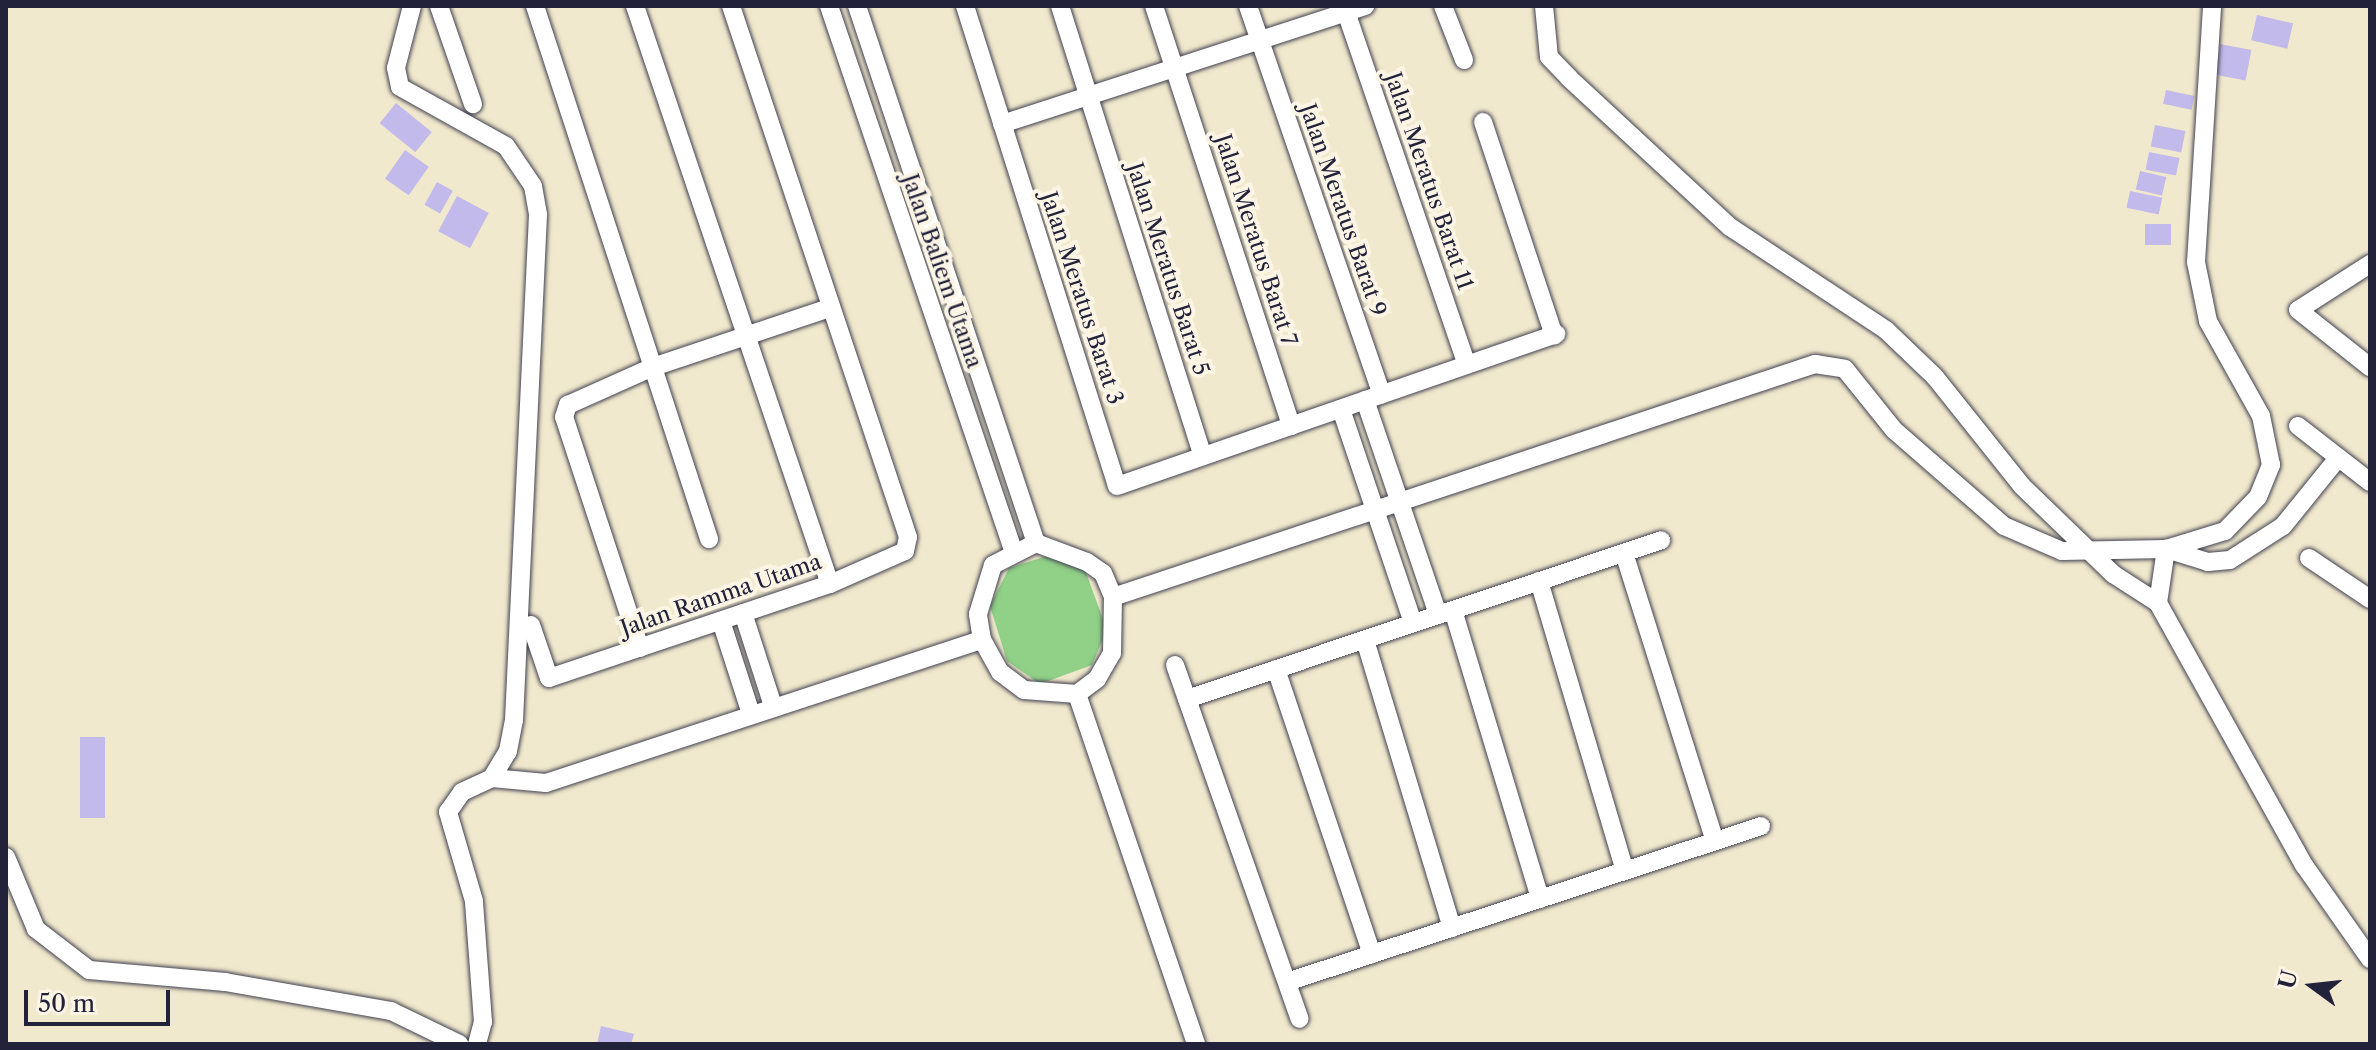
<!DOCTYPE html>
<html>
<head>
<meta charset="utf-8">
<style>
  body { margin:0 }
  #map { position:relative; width:2376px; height:1050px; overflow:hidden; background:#f1e9cd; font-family:"Libre Caslon Text",serif }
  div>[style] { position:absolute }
  .green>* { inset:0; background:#90d087 }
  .building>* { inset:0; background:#c2baeb; transform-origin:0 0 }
  .roads { filter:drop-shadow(0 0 2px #414051) drop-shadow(0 0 2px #414051) }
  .minor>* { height:18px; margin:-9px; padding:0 9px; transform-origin:9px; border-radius:9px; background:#fff }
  span { translate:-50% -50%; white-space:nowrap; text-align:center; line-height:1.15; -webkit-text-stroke:8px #fcf5e5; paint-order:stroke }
  .street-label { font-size:22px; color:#22223b }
  .frame { position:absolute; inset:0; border:8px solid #22223b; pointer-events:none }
  .north { position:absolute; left:2272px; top:946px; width:80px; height:80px; -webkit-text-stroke:6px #fcf5e5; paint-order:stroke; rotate:285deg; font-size:22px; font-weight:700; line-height:32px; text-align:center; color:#22223b }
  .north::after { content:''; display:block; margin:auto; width:28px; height:36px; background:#22223b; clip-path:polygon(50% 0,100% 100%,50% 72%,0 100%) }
  .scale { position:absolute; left:24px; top:990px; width:146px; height:36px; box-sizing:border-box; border:4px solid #22223b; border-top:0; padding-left:10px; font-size:24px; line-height:28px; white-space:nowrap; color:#22223b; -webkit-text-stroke:6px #fcf5e5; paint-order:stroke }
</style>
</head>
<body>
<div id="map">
  <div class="green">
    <i style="clip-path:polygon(1050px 555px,1085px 570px,1107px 630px,1092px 665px,1040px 684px,1007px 661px,990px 606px,1009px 568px)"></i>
  </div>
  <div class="building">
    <i style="left:2257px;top:15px;width:37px;height:26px;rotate:13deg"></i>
    <i style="left:2220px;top:44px;width:32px;height:31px;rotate:11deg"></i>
    <i style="left:2166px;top:90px;width:29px;height:14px;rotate:12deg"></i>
    <i style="left:396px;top:103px;width:46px;height:26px;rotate:39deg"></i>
    <i style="left:2155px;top:125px;width:31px;height:22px;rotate:11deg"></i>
    <i style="left:405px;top:150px;width:29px;height:35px;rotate:35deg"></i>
    <i style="left:2149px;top:152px;width:31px;height:18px;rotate:11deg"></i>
    <i style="left:2140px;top:171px;width:27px;height:19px;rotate:13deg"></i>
    <i style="left:437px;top:182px;width:18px;height:26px;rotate:29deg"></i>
    <i style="left:2130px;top:191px;width:33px;height:17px;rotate:12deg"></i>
    <i style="left:457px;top:196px;width:36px;height:40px;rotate:28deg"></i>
    <i style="left:2145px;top:224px;width:26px;height:21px"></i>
    <i style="left:80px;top:737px;width:25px;height:81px"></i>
    <i style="clip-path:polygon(601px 1026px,634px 1034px,631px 1044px,597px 1044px)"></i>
  </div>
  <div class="roads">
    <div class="minor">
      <i style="left:412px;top:6px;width:64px;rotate:104.5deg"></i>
      <i style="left:396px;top:68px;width:19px;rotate:78deg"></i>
      <i style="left:400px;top:87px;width:121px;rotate:29.1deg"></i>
      <i style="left:506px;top:146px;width:48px;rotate:56deg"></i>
      <i style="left:533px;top:186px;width:29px;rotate:80deg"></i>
      <i style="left:538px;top:215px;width:506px;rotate:92.72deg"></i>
      <i style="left:514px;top:720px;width:32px;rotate:101deg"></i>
      <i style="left:508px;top:751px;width:31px;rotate:121deg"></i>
      <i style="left:439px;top:6px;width:104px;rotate:70.9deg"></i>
      <i style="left:535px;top:6px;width:561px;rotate:71.92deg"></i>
      <i style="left:635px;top:6px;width:610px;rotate:71.36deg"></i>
      <i style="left:829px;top:6px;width:574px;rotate:71.31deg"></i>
      <i style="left:857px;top:6px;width:566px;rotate:71.57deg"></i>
      <i style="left:965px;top:6px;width:503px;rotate:72.43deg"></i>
      <i style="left:1117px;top:486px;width:465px;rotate:-19.1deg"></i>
      <i style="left:1060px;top:6px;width:472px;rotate:72.4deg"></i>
      <i style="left:1154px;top:6px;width:442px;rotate:71.9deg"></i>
      <i style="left:1248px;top:6px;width:411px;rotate:71deg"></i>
      <i style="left:1344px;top:6px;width:379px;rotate:71.1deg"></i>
      <i style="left:1443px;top:6px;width:58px;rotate:68.7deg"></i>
      <i style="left:1544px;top:6px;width:51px;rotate:84.4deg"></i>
      <i style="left:1549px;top:57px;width:29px;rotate:46deg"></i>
      <i style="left:1569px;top:78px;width:219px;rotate:42.8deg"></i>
      <i style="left:1730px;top:227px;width:187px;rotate:33.4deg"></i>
      <i style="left:1886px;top:330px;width:68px;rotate:43.8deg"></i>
      <i style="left:1935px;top:377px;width:139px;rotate:51.4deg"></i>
      <i style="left:2022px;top:486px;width:127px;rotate:44deg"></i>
      <i style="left:2113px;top:574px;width:54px;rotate:32.8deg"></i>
      <i style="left:2158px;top:603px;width:300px;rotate:60.9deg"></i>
      <i style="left:2304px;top:865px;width:115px;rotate:54.9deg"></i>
      <i style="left:1483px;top:122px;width:225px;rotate:71.6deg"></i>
      <i style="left:1002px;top:124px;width:382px;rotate:-18deg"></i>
      <i style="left:2370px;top:264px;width:85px;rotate:147.4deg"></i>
      <i style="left:2298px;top:310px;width:92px;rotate:38.4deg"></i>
      <i style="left:1365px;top:400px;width:227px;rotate:71.2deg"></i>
      <i style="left:1341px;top:409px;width:226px;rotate:71.4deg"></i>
      <i style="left:2298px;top:426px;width:91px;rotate:37.9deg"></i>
      <i style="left:1036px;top:543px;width:54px;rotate:20.4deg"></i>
      <i style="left:1087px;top:562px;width:19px;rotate:35deg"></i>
      <i style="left:1103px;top:573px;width:26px;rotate:67deg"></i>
      <i style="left:1113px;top:597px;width:56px;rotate:91deg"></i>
      <i style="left:1112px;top:653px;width:30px;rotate:120deg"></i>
      <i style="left:1097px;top:679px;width:25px;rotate:143deg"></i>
      <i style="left:1077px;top:694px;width:53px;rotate:-175.7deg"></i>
      <i style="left:1024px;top:690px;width:30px;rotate:-143deg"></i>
      <i style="left:1000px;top:672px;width:37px;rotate:-119deg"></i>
      <i style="left:982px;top:640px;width:26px;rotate:-99deg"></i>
      <i style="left:978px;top:614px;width:51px;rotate:-73deg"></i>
      <i style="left:993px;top:565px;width:48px;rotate:-27.1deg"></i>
      <i style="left:1624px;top:553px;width:302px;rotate:72.5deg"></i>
      <i style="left:2309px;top:558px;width:73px;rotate:33.9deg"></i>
      <i style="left:1539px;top:581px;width:302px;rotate:73.5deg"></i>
      <i style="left:1113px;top:597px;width:740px;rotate:-18.36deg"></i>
      <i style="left:1815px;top:364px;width:30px;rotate:9deg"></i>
      <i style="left:1845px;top:369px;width:78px;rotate:51.2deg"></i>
      <i style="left:1894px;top:430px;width:146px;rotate:41.1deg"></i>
      <i style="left:2004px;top:526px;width:63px;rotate:23.3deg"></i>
      <i style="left:2062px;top:551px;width:104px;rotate:-1.1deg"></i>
      <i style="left:2166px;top:549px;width:44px;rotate:17.2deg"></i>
      <i style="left:2208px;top:562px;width:22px;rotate:-5deg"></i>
      <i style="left:2230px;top:560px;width:63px;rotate:-32.7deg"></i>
      <i style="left:2283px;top:526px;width:87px;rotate:-51deg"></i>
      <i style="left:2158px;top:603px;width:55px;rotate:-81.6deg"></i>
      <i style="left:2166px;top:549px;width:62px;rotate:-17deg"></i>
      <i style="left:2225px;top:531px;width:47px;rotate:-45.9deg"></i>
      <i style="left:2258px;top:497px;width:35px;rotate:-68deg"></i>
      <i style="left:2271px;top:465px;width:50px;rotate:-101.5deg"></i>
      <i style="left:2261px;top:416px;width:109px;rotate:-119.2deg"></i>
      <i style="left:2208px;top:321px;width:60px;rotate:-101.5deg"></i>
      <i style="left:2196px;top:262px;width:256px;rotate:-86.4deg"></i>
      <i style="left:1453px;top:610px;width:302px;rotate:73.2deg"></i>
      <i style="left:743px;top:613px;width:98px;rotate:72.1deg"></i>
      <i style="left:721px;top:621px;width:98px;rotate:72.1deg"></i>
      <i style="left:531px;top:625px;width:56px;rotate:71.2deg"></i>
      <i style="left:549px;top:678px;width:296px;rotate:-18.5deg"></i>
      <i style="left:830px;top:584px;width:82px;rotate:-23.7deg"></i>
      <i style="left:905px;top:551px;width:14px;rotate:-78deg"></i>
      <i style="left:908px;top:537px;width:560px;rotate:-108.43deg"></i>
      <i style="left:1365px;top:640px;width:301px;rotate:73.2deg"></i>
      <i style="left:640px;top:648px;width:243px;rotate:-108.2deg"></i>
      <i style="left:564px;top:417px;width:13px;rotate:-72deg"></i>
      <i style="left:568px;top:405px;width:93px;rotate:-24.1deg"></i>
      <i style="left:653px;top:367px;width:186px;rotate:-18.5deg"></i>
      <i style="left:1175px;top:665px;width:375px;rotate:70.6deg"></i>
      <i style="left:1276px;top:669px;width:301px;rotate:71.4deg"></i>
      <i style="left:1077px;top:694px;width:370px;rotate:71.2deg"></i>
      <i style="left:1187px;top:699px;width:500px;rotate:-18.5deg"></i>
      <i style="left:6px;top:857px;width:78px;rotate:67.4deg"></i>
      <i style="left:36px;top:929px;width:67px;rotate:37.7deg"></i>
      <i style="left:89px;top:970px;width:137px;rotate:5deg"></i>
      <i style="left:225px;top:982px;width:169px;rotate:9.9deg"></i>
      <i style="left:391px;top:1011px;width:76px;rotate:25.9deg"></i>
      <i style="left:1287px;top:982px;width:499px;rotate:-18.2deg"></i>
      <i style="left:477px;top:1044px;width:23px;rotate:-75deg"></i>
      <i style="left:483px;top:1022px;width:121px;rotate:-94.3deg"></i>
      <i style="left:474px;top:901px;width:93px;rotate:-106.3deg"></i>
      <i style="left:448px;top:812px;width:24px;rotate:-55deg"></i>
      <i style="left:462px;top:792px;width:33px;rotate:-25deg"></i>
      <i style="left:492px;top:778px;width:54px;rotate:5.3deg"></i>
      <i style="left:546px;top:783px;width:459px;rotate:-18.2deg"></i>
    </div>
  </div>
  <div class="street-label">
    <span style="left:1429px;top:181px;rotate:71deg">Jalan Meratus Barat 11</span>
    <span style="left:1343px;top:210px;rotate:71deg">Jalan Meratus Barat 9</span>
    <span style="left:1256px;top:240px;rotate:72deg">Jalan Meratus Barat 7</span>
    <span style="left:1168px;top:269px;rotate:72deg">Jalan Meratus Barat 5</span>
    <span style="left:942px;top:271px;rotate:71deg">Jalan Baliem Utama</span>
    <span style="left:1082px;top:298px;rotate:72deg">Jalan Meratus Barat 3</span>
    <span style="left:721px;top:595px;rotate:-19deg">Jalan Ramma Utama</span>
  </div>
  <div class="frame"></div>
  <div class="north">U</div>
  <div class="scale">50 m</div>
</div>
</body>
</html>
